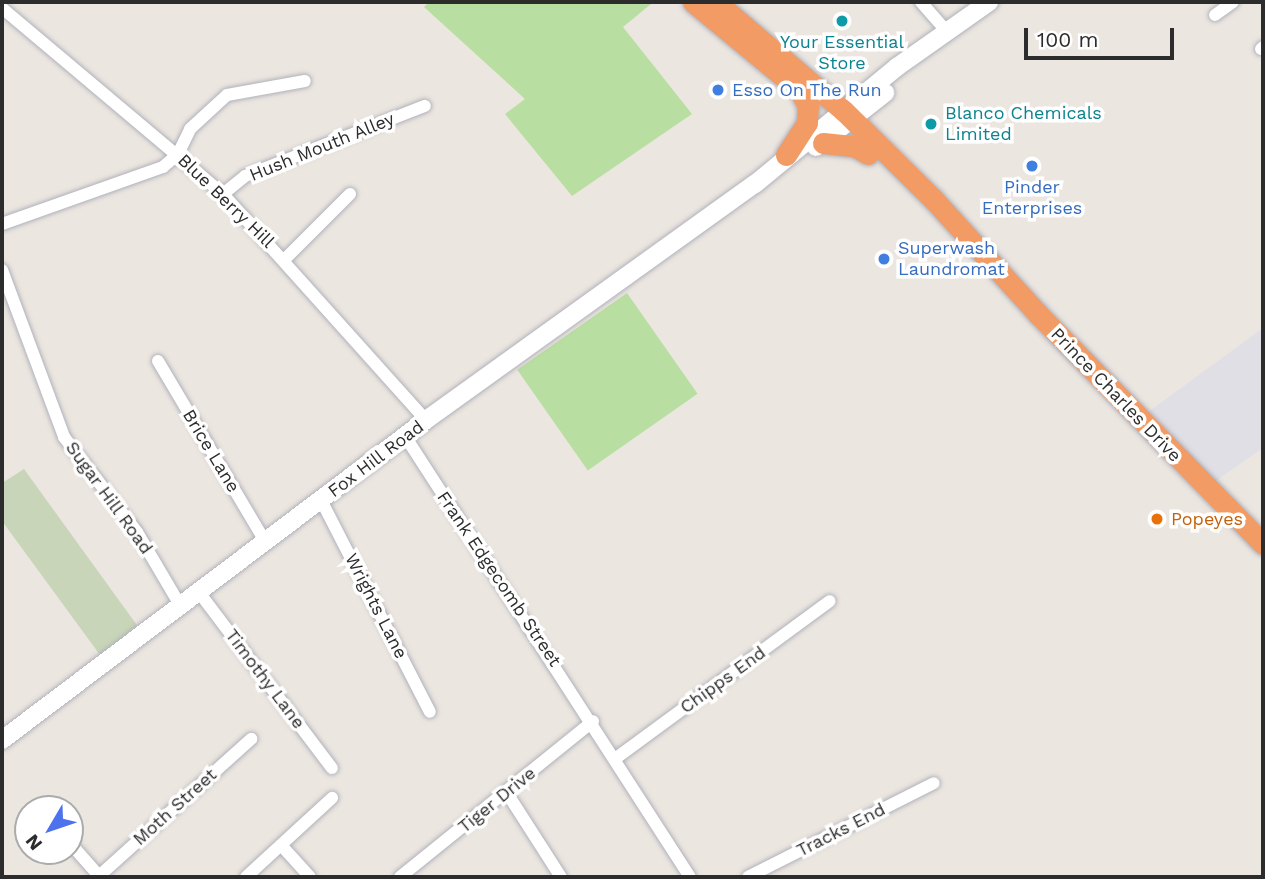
<!DOCTYPE html>
<html>
<head>
<meta charset="utf-8">
<style>
  body { margin:0 }
  #map { position:relative; width:1265px; height:879px; overflow:hidden; background:#ece6e0; font-family:"Work Sans",sans-serif }
  div>[style] { position:absolute }
  .industrial>* { inset:0; background:#e1dfe6 }
  .green>* { inset:0; background:#b9dea1; transform-origin:0 0 }
  .cemetery>* { inset:0; background:#c8d5b8 }
  .roads { filter:drop-shadow(0 0 2px #b0b2bb) drop-shadow(0 0 2px #b0b2bb) }
  .street>* { height:12px; margin:-6px; padding:0 6px; transform-origin:6px; border-radius:6px; background:#fff }
  .secondary>* { height:18px; margin:-9px; padding:0 9px; transform-origin:9px; border-radius:9px; background:#fff }
  .highway>* { height:21px; margin:-10.5px; padding:0 10.5px; transform-origin:10.5px; border-radius:10.5px; background:#f29b65 }
  .dots>* { width:19px; height:19px; translate:-50% -50%; box-sizing:border-box; border:4px solid #fff; border-radius:50% }
  span { translate:-50% -50%; white-space:nowrap; text-align:center; line-height:1.15; -webkit-text-stroke:7px #fff; paint-order:stroke }
  .culture-label { font-size:18px; color:#0d838f }
  .left { translate:0 -50%; text-align:left }
  .shop-label { font-size:18px; color:#366cbe }
  .street-label { font-size:18px; color:#2c2c2c }
  .food-label { font-size:18px; color:#c56008 }
  .frame { position:absolute; inset:0; border:4px solid #2c2c2c; pointer-events:none }
  .north { position:absolute; left:14px; top:795px; width:70px; height:70px; box-sizing:border-box; background:#fff; border:2px solid #ababab; border-radius:50%; rotate:231deg; font-size:19px; font-weight:700; line-height:28px; text-align:center; color:#2c2c2c }
  .north::after { content:''; display:block; margin:auto; width:24px; height:32px; background:#4d73ec; clip-path:polygon(50% 0,100% 100%,50% 72%,0 100%) }
  .scale { position:absolute; left:1024px; top:28px; width:150px; height:32px; box-sizing:border-box; border:4px solid #2c2c2c; border-top:0; padding-left:9px; font-size:21px; line-height:24px; white-space:nowrap; color:#2c2c2c; -webkit-text-stroke:5px #fff; paint-order:stroke }
</style>
</head>
<body>
<div id="map">
  <div class="industrial">
    <i style="clip-path:polygon(1263px 328px,1263px 448px,1214px 482px,1148px 412px)"></i>
  </div>
  <div class="green">
    <i style="clip-path:polygon(429px 2px,647px 2px,651px 4px,623px 27px,692px 114px,572px 196px,505px 114px,525px 99px,424px 7px)"></i>
    <i style="left:627px;top:293px;width:123px;height:134px;rotate:55deg"></i>
  </div>
  <div class="cemetery">
    <i style="clip-path:polygon(24px 469px,139px 628px,100px 655px,2px 521px,2px 483px)"></i>
  </div>
  <div class="roads">
    <div class="street">
      <i style="left:921px;top:2px;width:41px;rotate:48.9deg"></i>
      <i style="left:2px;top:8px;width:289px;rotate:40.1deg"></i>
      <i style="left:223px;top:194px;width:304px;rotate:48.1deg"></i>
      <i style="left:1215px;top:15px;width:22px;rotate:-36deg"></i>
      <i style="left:1261px;top:49px;width:3px;rotate:-45deg"></i>
      <i style="left:223px;top:194px;width:28px;rotate:-39deg"></i>
      <i style="left:245px;top:176px;width:193px;rotate:-21.3deg"></i>
      <i style="left:2px;top:224px;width:171px;rotate:-19.5deg"></i>
      <i style="left:163px;top:167px;width:20px;rotate:-41deg"></i>
      <i style="left:178px;top:154px;width:28px;rotate:-64deg"></i>
      <i style="left:190px;top:129px;width:50px;rotate:-42.6deg"></i>
      <i style="left:227px;top:95px;width:79px;rotate:-10.2deg"></i>
      <i style="left:285px;top:259px;width:92px;rotate:-45deg"></i>
      <i style="left:2px;top:270px;width:178px;rotate:69.6deg"></i>
      <i style="left:64px;top:437px;width:120px;rotate:52.5deg"></i>
      <i style="left:137px;top:532px;width:85px;rotate:59.5deg"></i>
      <i style="left:158px;top:361px;width:209px;rotate:59.3deg"></i>
      <i style="left:405px;top:436px;width:525px;rotate:57.13deg"></i>
      <i style="left:321px;top:500px;width:238px;rotate:62.8deg"></i>
      <i style="left:198px;top:591px;width:222px;rotate:52.9deg"></i>
      <i style="left:616px;top:758px;width:265px;rotate:-36.3deg"></i>
      <i style="left:507px;top:793px;width:100px;rotate:57.3deg"></i>
      <i style="left:70px;top:843px;width:45px;rotate:48.6deg"></i>
      <i style="left:281px;top:845px;width:43px;rotate:47.8deg"></i>
      <i style="left:99px;top:876px;width:205px;rotate:-42deg"></i>
      <i style="left:246px;top:877px;width:117px;rotate:-42.6deg"></i>
      <i style="left:400px;top:877px;width:248px;rotate:-38.9deg"></i>
      <i style="left:748px;top:877px;width:208px;rotate:-26.8deg"></i>
    </div>
    <div class="secondary">
      <i style="left:816px;top:147px;width:88px;rotate:-38deg"></i>
      <i style="left:2px;top:740px;width:531px;rotate:-37.04deg"></i>
      <i style="left:426px;top:420px;width:405px;rotate:-35.7deg"></i>
      <i style="left:755px;top:184px;width:184px;rotate:-39.5deg"></i>
      <i style="left:897px;top:67px;width:113px;rotate:-35.2deg"></i>
    </div>
    <div class="highway">
      <i style="left:693px;top:2px;width:118px;rotate:39.5deg"></i>
      <i style="left:716px;top:2px;width:168px;rotate:40.4deg"></i>
      <i style="left:844px;top:111px;width:127px;rotate:44.7deg"></i>
      <i style="left:934px;top:200px;width:154px;rotate:47.6deg"></i>
      <i style="left:1038px;top:314px;width:322px;rotate:45.6deg"></i>
      <i style="left:823px;top:143px;width:31px;rotate:6deg"></i>
      <i style="left:854px;top:146px;width:16px;rotate:30deg"></i>
      <i style="left:786px;top:155px;width:38px;rotate:-57deg"></i>
      <i style="left:807px;top:123px;width:17px;rotate:-87deg"></i>
      <i style="left:808px;top:106px;width:15px;rotate:-118deg"></i>
    </div>
  </div>
  <div class="dots">
    <i style="left:842px;top:21px;background:#0f9aa8"></i>
    <i style="left:718px;top:90px;background:#3f7fe0"></i>
    <i style="left:931px;top:124px;background:#0f9aa8"></i>
    <i style="left:1032px;top:166px;background:#3f7fe0"></i>
    <i style="left:884px;top:259px;background:#3f7fe0"></i>
    <i style="left:1157px;top:519px;background:#e8710a"></i>
  </div>
  <div class="culture-label">
    <span style="left:842px;top:53px">Your Essential<br>Store</span>
    <span class="left" style="left:945px;top:124px">Blanco Chemicals<br>Limited</span>
  </div>
  <div class="shop-label">
    <span class="left" style="left:732px;top:90px">Esso On The Run</span>
    <span style="left:1032px;top:198px">Pinder<br>Enterprises</span>
    <span class="left" style="left:898px;top:259px">Superwash<br>Laundromat</span>
  </div>
  <div class="street-label">
    <span style="left:322px;top:147px;rotate:-22deg">Hush Mouth Alley</span>
    <span style="left:226px;top:201px;rotate:44deg">Blue Berry Hill</span>
    <span style="left:1116px;top:395px;rotate:46deg">Prince Charles Drive</span>
    <span style="left:211px;top:451px;rotate:59deg">Brice Lane</span>
    <span style="left:376px;top:459px;rotate:-37deg">Fox Hill Road</span>
    <span style="left:109px;top:498px;rotate:54deg">Sugar Hill Road</span>
    <span style="left:499px;top:579px;rotate:56deg">Frank Edgecomb Street</span>
    <span style="left:376px;top:606px;rotate:63deg">Wrights Lane</span>
    <span style="left:265px;top:679px;rotate:53deg">Timothy Lane</span>
    <span style="left:723px;top:680px;rotate:-36deg">Chipps End</span>
    <span style="left:497px;top:800px;rotate:-39deg">Tiger Drive</span>
    <span style="left:175px;top:807px;rotate:-42deg">Moth Street</span>
    <span style="left:841px;top:830px;rotate:-27deg">Tracks End</span>
  </div>
  <div class="food-label">
    <span class="left" style="left:1171px;top:519px">Popeyes</span>
  </div>
  <div class="frame"></div>
  <div class="north">N</div>
  <div class="scale">100 m</div>
</div>
</body>
</html>
